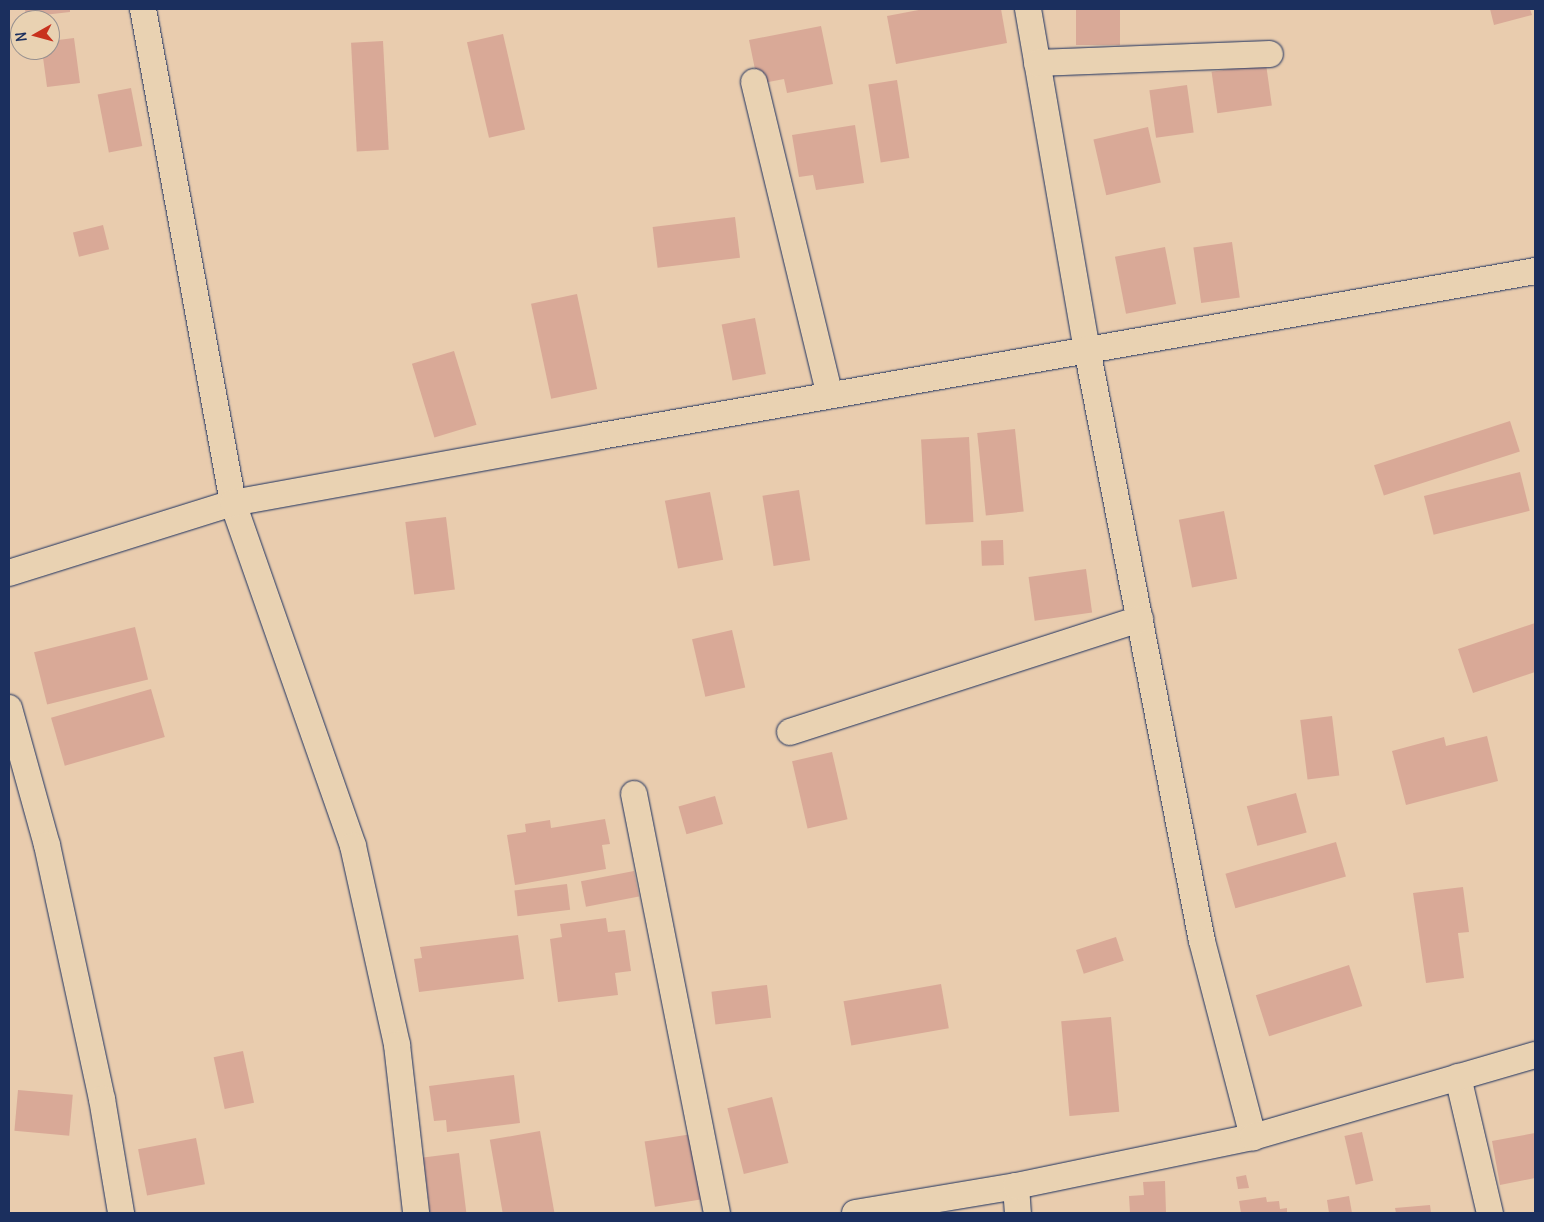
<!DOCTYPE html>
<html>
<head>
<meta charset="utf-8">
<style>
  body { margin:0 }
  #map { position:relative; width:1544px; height:1222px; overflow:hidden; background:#e9ccae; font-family:Delius,sans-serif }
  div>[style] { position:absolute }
  .building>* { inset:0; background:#d9a997; transform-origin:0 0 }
  .roads { filter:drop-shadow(0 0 1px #1b2f5e) drop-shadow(0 0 1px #1b2f5e) }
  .street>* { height:26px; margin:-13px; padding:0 13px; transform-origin:13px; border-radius:13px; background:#e9d2b2 }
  span { translate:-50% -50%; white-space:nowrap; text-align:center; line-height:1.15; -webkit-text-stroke:4.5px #e9d2b2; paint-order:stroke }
  .frame { position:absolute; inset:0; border:10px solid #1b2f5e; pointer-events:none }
  .north { position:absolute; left:10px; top:10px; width:50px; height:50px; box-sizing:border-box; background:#e9d2b2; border:1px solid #979190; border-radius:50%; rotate:263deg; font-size:14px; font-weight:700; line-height:20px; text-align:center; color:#1b2f5e }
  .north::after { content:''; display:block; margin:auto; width:18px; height:22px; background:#c8321e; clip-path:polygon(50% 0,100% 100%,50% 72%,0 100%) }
</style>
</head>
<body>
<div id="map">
  <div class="building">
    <i style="clip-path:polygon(25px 9px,70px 9px,70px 12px,26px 17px)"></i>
    <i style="clip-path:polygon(924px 9px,1001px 9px,1007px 43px,896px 64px,887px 16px)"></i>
    <i style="left:1076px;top:9px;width:44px;height:36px"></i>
    <i style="clip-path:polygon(1490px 9px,1530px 9px,1532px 15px,1494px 25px)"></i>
    <i style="clip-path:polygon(821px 26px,833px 84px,787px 93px,784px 79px,758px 84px,749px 40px)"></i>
    <i style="left:503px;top:34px;width:98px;height:37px;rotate:77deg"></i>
    <i style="clip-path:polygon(74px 38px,80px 83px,47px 87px,42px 50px,50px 50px,50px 41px)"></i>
    <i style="left:383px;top:41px;width:109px;height:32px;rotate:87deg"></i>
    <i style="left:1266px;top:64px;width:42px;height:55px;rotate:82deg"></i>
    <i style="left:897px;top:80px;width:79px;height:29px;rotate:81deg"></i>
    <i style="left:1187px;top:85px;width:48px;height:38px;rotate:82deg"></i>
    <i style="left:131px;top:88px;width:59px;height:34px;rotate:79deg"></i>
    <i style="clip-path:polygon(855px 125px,864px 183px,816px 190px,813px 175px,799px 177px,792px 135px)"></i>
    <i style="left:1148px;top:127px;width:57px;height:56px;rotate:77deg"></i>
    <i style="left:735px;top:217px;width:41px;height:83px;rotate:83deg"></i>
    <i style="left:103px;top:225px;width:25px;height:31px;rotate:76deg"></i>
    <i style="left:1232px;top:242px;width:56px;height:39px;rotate:82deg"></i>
    <i style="left:1165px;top:247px;width:58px;height:51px;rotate:79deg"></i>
    <i style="left:577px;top:294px;width:97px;height:47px;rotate:78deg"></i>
    <i style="left:755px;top:318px;width:57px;height:34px;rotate:79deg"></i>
    <i style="left:454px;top:351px;width:77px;height:44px;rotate:73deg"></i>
    <i style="left:1510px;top:421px;width:32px;height:143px;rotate:72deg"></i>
    <i style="left:1015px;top:429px;width:83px;height:38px;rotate:84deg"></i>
    <i style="left:969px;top:437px;width:85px;height:48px;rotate:87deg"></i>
    <i style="left:1520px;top:472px;width:40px;height:99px;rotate:76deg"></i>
    <i style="left:799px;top:490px;width:71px;height:37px;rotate:81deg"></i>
    <i style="left:710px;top:492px;width:69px;height:46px;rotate:79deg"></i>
    <i style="left:1224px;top:511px;width:69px;height:46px;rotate:79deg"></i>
    <i style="left:446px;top:517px;width:73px;height:41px;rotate:83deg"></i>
    <i style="left:1003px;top:540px;width:25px;height:22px;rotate:88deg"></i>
    <i style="left:1086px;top:569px;width:44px;height:58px;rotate:82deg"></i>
    <i style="clip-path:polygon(1535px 623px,1535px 672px,1473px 693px,1458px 649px)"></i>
    <i style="left:135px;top:627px;width:54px;height:104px;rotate:76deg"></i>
    <i style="left:732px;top:630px;width:59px;height:41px;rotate:77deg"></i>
    <i style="left:151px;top:689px;width:50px;height:104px;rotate:74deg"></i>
    <i style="left:1332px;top:716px;width:60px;height:32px;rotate:83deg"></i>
    <i style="clip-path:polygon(1487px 736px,1498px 781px,1406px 805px,1392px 751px,1444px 737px,1446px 746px)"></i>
    <i style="left:832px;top:752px;width:69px;height:41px;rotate:77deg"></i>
    <i style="left:1296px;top:793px;width:41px;height:51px;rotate:75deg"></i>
    <i style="left:715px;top:796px;width:29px;height:38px;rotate:74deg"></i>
    <i style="clip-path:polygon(605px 819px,610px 844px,602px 845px,606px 869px,515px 885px,507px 835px,526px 832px,525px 824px,550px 820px,551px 828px)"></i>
    <i style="left:1336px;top:842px;width:36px;height:115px;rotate:74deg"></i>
    <i style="left:634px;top:871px;width:26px;height:54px;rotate:79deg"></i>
    <i style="left:567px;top:884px;width:26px;height:53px;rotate:83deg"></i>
    <i style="clip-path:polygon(1463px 887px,1469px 932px,1458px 933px,1464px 978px,1426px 983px,1413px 893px)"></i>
    <i style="clip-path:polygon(606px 918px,608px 932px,625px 930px,631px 971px,615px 973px,618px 995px,558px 1002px,550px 939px,562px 937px,560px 924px)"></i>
    <i style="clip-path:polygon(518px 935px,524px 979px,419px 992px,414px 959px,422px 958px,420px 947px)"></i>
    <i style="left:1116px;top:937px;width:25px;height:42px;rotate:72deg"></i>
    <i style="left:1349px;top:965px;width:43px;height:98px;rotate:72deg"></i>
    <i style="left:941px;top:984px;width:45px;height:99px;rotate:80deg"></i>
    <i style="left:767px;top:985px;width:33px;height:56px;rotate:83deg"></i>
    <i style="left:1111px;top:1017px;width:95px;height:50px;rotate:85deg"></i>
    <i style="left:243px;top:1051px;width:53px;height:30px;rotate:78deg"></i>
    <i style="clip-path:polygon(514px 1075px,520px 1123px,447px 1132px,446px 1120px,434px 1121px,429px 1086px)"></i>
    <i style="left:18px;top:1090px;width:55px;height:41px;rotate:5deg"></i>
    <i style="left:772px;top:1097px;width:68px;height:46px;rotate:76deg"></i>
    <i style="left:540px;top:1131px;width:83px;height:51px;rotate:80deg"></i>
    <i style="left:1362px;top:1132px;width:50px;height:18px;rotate:77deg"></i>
    <i style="clip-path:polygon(1535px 1133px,1535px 1178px,1500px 1185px,1492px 1141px)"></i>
    <i style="left:692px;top:1134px;width:66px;height:48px;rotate:81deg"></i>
    <i style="left:196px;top:1138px;width:47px;height:59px;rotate:79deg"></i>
    <i style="left:459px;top:1153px;width:60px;height:36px;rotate:83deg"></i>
    <i style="clip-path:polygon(1246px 1175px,1249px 1188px,1238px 1189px,1236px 1177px)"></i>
    <i style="clip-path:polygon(1165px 1181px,1166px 1213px,1130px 1213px,1129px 1196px,1144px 1195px,1143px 1182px)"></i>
    <i style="clip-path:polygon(1349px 1196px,1352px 1213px,1329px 1213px,1327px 1200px)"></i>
    <i style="clip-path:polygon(1266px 1197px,1267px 1202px,1279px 1201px,1280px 1209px,1287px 1208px,1287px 1213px,1241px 1213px,1239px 1201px)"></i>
    <i style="clip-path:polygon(1430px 1205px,1431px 1213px,1396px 1213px,1395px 1208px)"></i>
  </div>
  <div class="roads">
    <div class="street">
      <i style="left:143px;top:9px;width:502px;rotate:79.67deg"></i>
      <i style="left:233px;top:503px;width:363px;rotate:70.7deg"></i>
      <i style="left:353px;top:846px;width:204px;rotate:77.5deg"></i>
      <i style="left:397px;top:1045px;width:169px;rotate:83.5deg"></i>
      <i style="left:1028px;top:9px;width:345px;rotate:80.2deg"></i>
      <i style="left:1087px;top:349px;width:603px;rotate:79.01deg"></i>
      <i style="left:1202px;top:941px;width:203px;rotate:75.4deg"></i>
      <i style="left:1037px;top:63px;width:233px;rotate:-2.2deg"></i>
      <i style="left:754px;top:82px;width:322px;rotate:76.4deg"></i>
      <i style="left:9px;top:573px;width:235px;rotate:-17.4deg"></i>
      <i style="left:233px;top:503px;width:368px;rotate:-10.3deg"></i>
      <i style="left:595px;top:437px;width:955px;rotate:-10.01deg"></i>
      <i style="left:9px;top:708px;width:142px;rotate:74.5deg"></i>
      <i style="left:47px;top:845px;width:260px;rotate:77.8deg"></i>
      <i style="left:102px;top:1099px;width:116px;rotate:80.5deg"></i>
      <i style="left:790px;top:732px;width:368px;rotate:-17.9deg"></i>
      <i style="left:634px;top:794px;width:427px;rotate:78.8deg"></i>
      <i style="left:1458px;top:1077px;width:140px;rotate:76.8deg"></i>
      <i style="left:1016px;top:1186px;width:27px;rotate:86deg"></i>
      <i style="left:855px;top:1213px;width:163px;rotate:-9.5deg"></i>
      <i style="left:1016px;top:1186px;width:242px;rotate:-11.7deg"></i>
      <i style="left:1253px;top:1137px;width:294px;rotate:-16.2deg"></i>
    </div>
  </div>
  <div class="frame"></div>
  <div class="north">N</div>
</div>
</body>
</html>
